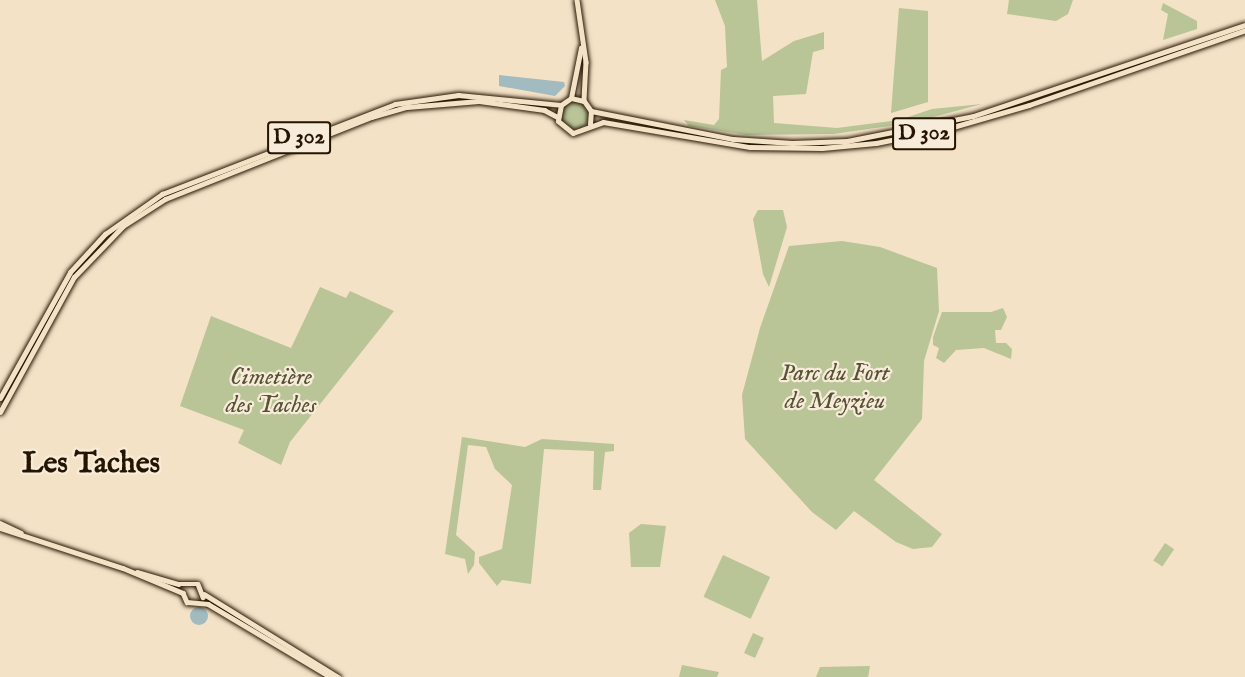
<!DOCTYPE html>
<html>
<head>
<meta charset="utf-8">
<style>
  body { margin:0 }
  #map { position:relative; width:1245px; height:677px; overflow:hidden; background:#f3e2c6; font-family:"IM FELL English",serif }
  div>[style] { position:absolute }
  .green>* { inset:0; background:#b9c497; transform-origin:0 0 }
  .round { border-radius:50% }
  .water>* { inset:0; background:#a1bbc0 }
  .roads { filter:drop-shadow(0 0 2px #241400) drop-shadow(0 0 2px #241400) }
  .major>* { height:4.5px; margin:-2.25px; padding:0 2.25px; transform-origin:2.25px; border-radius:2.25px; background:#f3e2c6 }
  .highway>* { height:5px; margin:-2.5px; padding:0 2.5px; transform-origin:2.5px; border-radius:2.5px; background:#f3e2c6 }
  span { translate:-50% -50%; white-space:nowrap; text-align:center; line-height:1.15; -webkit-text-stroke:4.5px #f7ecda; paint-order:stroke }
  .shield-label span { padding:2px 4px; background:#f7ecda; border:2px solid; border-radius:4px; -webkit-text-stroke-width:0 }
  .shield-label { font-size:22px; color:#241400; font-weight:700 }
  .park-label { font-size:24px; color:#585235; font-style:italic }
  .district-label { font-size:30px; color:#241400; font-weight:700 }
</style>
</head>
<body>
<div id="map">
  <div class="green">
    <i style="clip-path:polygon(715px 0,757px 0,762px 61px,794px 41px,824px 32px,824px 49px,813px 52px,806px 94px,773px 96px,774px 123px,837px 128px,899px 120px,932px 109px,982px 104px,911px 123px,833px 134px,747px 135px,689px 126px,684px 120px,714px 125px,719px 119px,721px 70px,727px 67px,725px 26px)"></i>
    <i style="clip-path:polygon(1009px 0,1073px 0,1068px 14px,1056px 21px,1007px 14px)"></i>
    <i style="clip-path:polygon(1163px 3px,1197px 21px,1197px 29px,1163px 40px,1168px 14px,1161px 10px)"></i>
    <i style="clip-path:polygon(899px 8px,928px 11px,928px 102px,891px 113px)"></i>
    <i class="round" style="left:561px;top:101px;width:28px;height:28px"></i>
    <i style="clip-path:polygon(758px 210px,783px 210px,787px 227px,769px 287px,763px 274px,753px 219px)"></i>
    <i style="clip-path:polygon(842px 241px,880px 247px,937px 268px,939px 311px,924px 361px,922px 419px,874px 480px,942px 534px,932px 547px,913px 549px,896px 542px,854px 511px,836px 530px,812px 512px,745px 439px,742px 395px,760px 328px,789px 246px)"></i>
    <i style="clip-path:polygon(320px 287px,346px 298px,350px 291px,394px 311px,290px 442px,281px 465px,238px 443px,244px 430px,180px 406px,211px 316px,291px 348px)"></i>
    <i style="clip-path:polygon(1003px 308px,1007px 317px,1001px 330px,995px 330px,996px 343px,1006px 343px,1012px 349px,1011px 359px,984px 348px,956px 350px,944px 363px,936px 358px,939px 348px,933px 345px,933px 337px,942px 312px,991px 312px)"></i>
    <i style="clip-path:polygon(462px 437px,525px 447px,542px 439px,614px 444px,614px 451px,605px 452px,601px 490px,593px 490px,594px 451px,544px 449px,531px 584px,502px 580px,497px 586px,479px 563px,479px 557px,502px 549px,512px 485px,495px 469px,486px 447px,468px 445px,456px 535px,475px 552px,474px 565px,468px 574px,465px 559px,445px 554px)"></i>
    <i style="clip-path:polygon(641px 524px,666px 526px,660px 567px,631px 567px,629px 533px)"></i>
    <i style="left:1165px;top:543px;width:11px;height:21px;rotate:34deg"></i>
    <i style="left:723px;top:555px;width:52px;height:46px;rotate:25deg"></i>
    <i style="left:753px;top:633px;width:12px;height:22px;rotate:24deg"></i>
    <i style="clip-path:polygon(682px 665px,719px 672px,717px 677px,679px 677px)"></i>
    <i style="clip-path:polygon(870px 666px,868px 677px,816px 677px,820px 667px)"></i>
  </div>
  <div class="water">
    <i style="clip-path:polygon(499px 75px,564px 82px,565px 86px,555px 96px,499px 86px)"></i>
    <i class="round" style="left:190px;top:607px;width:18px;height:18px"></i>
  </div>
  <div class="roads">
    <div class="major">
      <i style="left:577px;top:0;width:63px;rotate:81.7deg"></i>
      <i style="left:586px;top:62px;width:39px;rotate:93deg"></i>
      <i style="left:571px;top:98px;width:51px;rotate:-78.7deg"></i>
      <i style="left:0;top:523px;width:23px;rotate:25deg"></i>
      <i style="left:0;top:528px;width:129px;rotate:18deg"></i>
      <i style="left:123px;top:568px;width:65px;rotate:22.6deg"></i>
      <i style="left:137px;top:572px;width:43px;rotate:16.3deg"></i>
      <i style="left:178px;top:584px;width:20px"></i>
      <i style="left:198px;top:584px;width:14px;rotate:69deg"></i>
      <i style="left:183px;top:593px;width:10px;rotate:66deg"></i>
      <i style="left:187px;top:602px;width:21px;rotate:5deg"></i>
      <i style="left:208px;top:604px;width:143px;rotate:30.7deg"></i>
      <i style="left:204px;top:594px;width:158px;rotate:31.8deg"></i>
    </div>
    <div class="highway">
      <i style="left:591px;top:111px;width:145px;rotate:11.2deg"></i>
      <i style="left:733px;top:139px;width:59px;rotate:3.9deg"></i>
      <i style="left:792px;top:143px;width:55px;rotate:-2.1deg"></i>
      <i style="left:847px;top:141px;width:128px;rotate:-11.2deg"></i>
      <i style="left:973px;top:116px;width:287px;rotate:-18.5deg"></i>
      <i style="left:590px;top:124px;width:13px;rotate:-86deg"></i>
      <i style="left:591px;top:111px;width:12px;rotate:-125deg"></i>
      <i style="left:584px;top:101px;width:13px;rotate:-167deg"></i>
      <i style="left:571px;top:98px;width:12px;rotate:145deg"></i>
      <i style="left:561px;top:105px;width:16px;rotate:101deg"></i>
      <i style="left:558px;top:121px;width:19px;rotate:39deg"></i>
      <i style="left:573px;top:133px;width:32px;rotate:-20deg"></i>
      <i style="left:603px;top:122px;width:149px;rotate:9.7deg"></i>
      <i style="left:750px;top:147px;width:72px;rotate:0.8deg"></i>
      <i style="left:822px;top:148px;width:54px;rotate:-5.3deg"></i>
      <i style="left:876px;top:143px;width:71px;rotate:-11.3deg"></i>
      <i style="left:946px;top:129px;width:86px;rotate:-16.1deg"></i>
      <i style="left:1029px;top:105px;width:229px;rotate:-19.1deg"></i>
      <i style="left:0;top:398px;width:144px;rotate:-60.9deg"></i>
      <i style="left:70px;top:272px;width:52px;rotate:-47.4deg"></i>
      <i style="left:105px;top:234px;width:70px;rotate:-35.1deg"></i>
      <i style="left:162px;top:194px;width:250px;rotate:-21.1deg"></i>
      <i style="left:395px;top:104px;width:64px;rotate:-8.1deg"></i>
      <i style="left:458px;top:95px;width:103px;rotate:5.5deg"></i>
      <i style="left:0;top:412px;width:154px;rotate:-61.3deg"></i>
      <i style="left:74px;top:277px;width:71px;rotate:-46.1deg"></i>
      <i style="left:123px;top:226px;width:50px;rotate:-32.7deg"></i>
      <i style="left:165px;top:199px;width:222px;rotate:-21.7deg"></i>
      <i style="left:371px;top:117px;width:37px;rotate:-16deg"></i>
      <i style="left:407px;top:107px;width:72px;rotate:-4.8deg"></i>
      <i style="left:479px;top:101px;width:66px;rotate:7.9deg"></i>
      <i style="left:544px;top:110px;width:15px;rotate:28deg"></i>
    </div>
  </div>
  <div class="shield-label">
    <span style="left:924px;top:134px">D 302</span>
    <span style="left:299px;top:138px">D 302</span>
  </div>
  <div class="park-label">
    <span style="left:835px;top:388px">Parc du Fort<br>de Meyzieu</span>
    <span style="left:271px;top:392px">Cimetière<br>des Taches</span>
  </div>
  <div class="district-label">
    <span style="left:91px;top:464px">Les Taches</span>
  </div>
</div>
</body>
</html>
